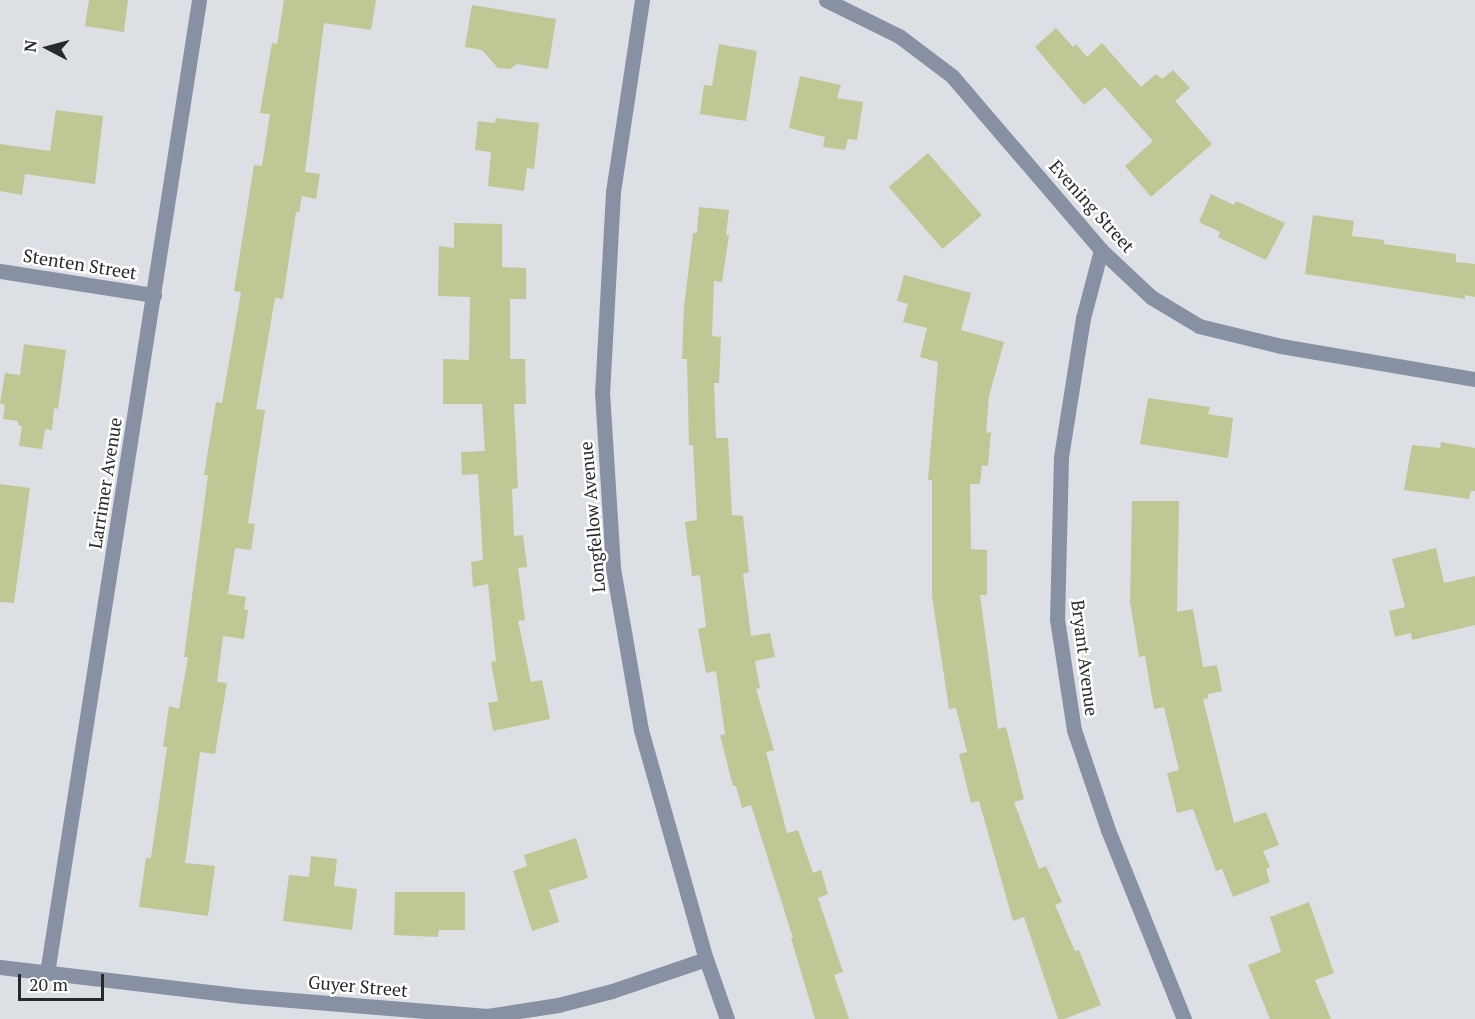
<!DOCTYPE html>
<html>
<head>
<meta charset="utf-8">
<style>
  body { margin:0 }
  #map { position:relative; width:1475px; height:1019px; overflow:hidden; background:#dcdfe4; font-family:"PT Serif",serif }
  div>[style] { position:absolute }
  .building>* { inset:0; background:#c1c695; transform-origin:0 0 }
  .street>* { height:15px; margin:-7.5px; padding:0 7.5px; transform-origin:7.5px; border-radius:7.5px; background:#8791a3 }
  span { translate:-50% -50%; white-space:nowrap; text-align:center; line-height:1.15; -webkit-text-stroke:5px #fff; paint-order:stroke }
  .street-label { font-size:18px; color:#28292b }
  .north { position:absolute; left:18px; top:18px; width:60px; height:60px; -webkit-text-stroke:4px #fff; paint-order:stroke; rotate:276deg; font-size:16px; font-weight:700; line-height:24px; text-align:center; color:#28292b }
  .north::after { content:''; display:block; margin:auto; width:21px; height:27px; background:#28292b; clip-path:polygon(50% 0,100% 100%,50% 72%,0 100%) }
  .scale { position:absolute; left:18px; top:974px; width:86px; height:27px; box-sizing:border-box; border:3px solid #28292b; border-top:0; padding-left:8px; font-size:18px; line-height:21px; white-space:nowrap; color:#28292b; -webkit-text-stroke:4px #fff; paint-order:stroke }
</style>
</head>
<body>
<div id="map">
  <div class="building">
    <i style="clip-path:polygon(89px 0,128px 0,124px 32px,85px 26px)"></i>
    <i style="clip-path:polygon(284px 0,376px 0,371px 30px,324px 23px,305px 172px,320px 174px,316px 199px,302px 196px,299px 213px,296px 212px,283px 299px,275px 298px,256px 409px,265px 410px,248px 523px,255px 524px,251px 550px,235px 548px,228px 594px,246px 597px,244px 609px,248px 610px,244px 639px,223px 636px,217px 682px,227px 683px,215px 754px,200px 752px,185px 863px,215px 866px,208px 916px,139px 907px,146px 858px,151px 858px,167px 747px,163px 747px,169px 706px,179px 709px,188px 657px,184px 657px,208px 475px,204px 475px,216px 402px,222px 403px,241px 292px,234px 291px,254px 165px,262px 166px,270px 114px,260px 113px,272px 43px,277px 44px)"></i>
    <i style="clip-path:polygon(472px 5px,556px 19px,548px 69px,517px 64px,510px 69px,498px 68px,482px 50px,465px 47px)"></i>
    <i style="clip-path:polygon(1056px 28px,1073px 47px,1076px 44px,1087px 57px,1102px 43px,1141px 87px,1156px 74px,1162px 79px,1173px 70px,1190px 88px,1175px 101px,1212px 144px,1151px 197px,1125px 166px,1153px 141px,1105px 87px,1084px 105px,1035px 47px)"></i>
    <i style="clip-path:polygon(719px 44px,757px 51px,746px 121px,700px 114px,704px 85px,712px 86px)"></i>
    <i style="clip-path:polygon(800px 76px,841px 85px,837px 98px,863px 102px,857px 140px,848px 139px,845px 150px,823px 147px,825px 137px,789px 128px)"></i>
    <i style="clip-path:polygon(56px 110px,103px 116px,95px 184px,25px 174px,22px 195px,0 191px,0 144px,50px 151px)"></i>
    <i style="clip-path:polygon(496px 118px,539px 123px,534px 169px,527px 168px,524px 191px,488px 186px,491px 152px,475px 150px,478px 121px,495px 123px)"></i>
    <i style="left:928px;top:153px;width:82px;height:52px;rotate:49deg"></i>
    <i style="clip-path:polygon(1211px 194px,1234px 205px,1236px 201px,1285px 223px,1266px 260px,1218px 237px,1220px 232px,1199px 222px)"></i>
    <i style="clip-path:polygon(699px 207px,729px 210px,726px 235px,729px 235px,722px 282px,714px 281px,712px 336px,721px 337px,719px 383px,714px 383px,716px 438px,728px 438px,732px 515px,743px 516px,749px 572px,743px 574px,751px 636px,770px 633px,775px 657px,755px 661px,760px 688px,756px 689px,774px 750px,766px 752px,787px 833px,798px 830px,813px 873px,821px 870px,828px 894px,818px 898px,843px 972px,834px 975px,849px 1019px,815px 1019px,791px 938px,793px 938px,751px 805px,742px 808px,736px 786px,733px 786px,720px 735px,725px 734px,716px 671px,706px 673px,698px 629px,706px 627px,700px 575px,692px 576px,685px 522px,697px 520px,693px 445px,689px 445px,687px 359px,682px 359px,684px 307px,693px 233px,697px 233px)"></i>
    <i style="clip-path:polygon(1313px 215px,1354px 221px,1352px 236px,1384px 240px,1384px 244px,1456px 254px,1456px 262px,1475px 264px,1475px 297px,1465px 295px,1465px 299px,1305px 274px)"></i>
    <i style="clip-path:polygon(454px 223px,502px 224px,502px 267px,526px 268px,526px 299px,510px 299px,510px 359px,525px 359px,526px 404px,514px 404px,518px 488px,512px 489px,514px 536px,523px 535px,527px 567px,518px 568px,525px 620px,518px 621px,531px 682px,542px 680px,550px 719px,493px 731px,488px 703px,498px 701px,491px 662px,496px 661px,488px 584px,473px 587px,471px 562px,483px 560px,478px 474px,462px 475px,461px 452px,485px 451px,482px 404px,443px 404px,443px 359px,469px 360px,470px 297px,438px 296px,439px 246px,454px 248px)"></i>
    <i style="clip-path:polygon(904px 275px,971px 293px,961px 330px,1004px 342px,989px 396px,986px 433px,991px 432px,988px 466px,982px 465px,980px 484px,970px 484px,971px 549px,987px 550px,987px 595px,980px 595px,998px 729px,1006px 727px,1024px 799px,1014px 802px,1039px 869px,1046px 866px,1062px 902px,1055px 905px,1075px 951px,1079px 950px,1101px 1005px,1064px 1019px,1058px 1019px,1024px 917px,1013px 921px,979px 801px,971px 803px,959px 754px,967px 752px,956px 708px,949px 709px,932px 596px,932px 480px,928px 480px,938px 362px,920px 357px,927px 328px,903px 322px,908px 304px,897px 301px)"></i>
    <i style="clip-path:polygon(24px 344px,66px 350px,58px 409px,54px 408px,52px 430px,45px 429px,42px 449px,19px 446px,22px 426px,18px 425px,18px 421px,3px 419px,5px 405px,0 403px,5px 373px,20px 375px)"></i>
    <i style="clip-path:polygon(1148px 398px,1210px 407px,1208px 414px,1233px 418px,1228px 458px,1140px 444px)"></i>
    <i style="clip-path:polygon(1441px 442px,1475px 448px,1475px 491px,1471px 491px,1469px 499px,1404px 490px,1412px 445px,1440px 448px)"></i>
    <i style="clip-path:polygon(0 484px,30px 488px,14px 603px,0 602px)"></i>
    <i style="clip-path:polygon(1132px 501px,1179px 501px,1177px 612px,1193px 609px,1203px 667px,1217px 665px,1222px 691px,1208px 694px,1208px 698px,1203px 699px,1234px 823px,1266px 812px,1279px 845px,1263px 851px,1270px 867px,1266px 869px,1270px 882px,1233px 897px,1222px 869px,1216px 871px,1193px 809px,1177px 813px,1167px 773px,1179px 770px,1164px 707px,1154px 709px,1145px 656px,1139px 657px,1130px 602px)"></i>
    <i style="clip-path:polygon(1436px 548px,1444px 583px,1475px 576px,1475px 625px,1412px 640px,1411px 633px,1395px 637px,1389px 611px,1405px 607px,1392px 559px)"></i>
    <i style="clip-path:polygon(576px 838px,588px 878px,549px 890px,559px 922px,532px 931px,513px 871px,527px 866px,524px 855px)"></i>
    <i style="clip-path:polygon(311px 856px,337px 859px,334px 886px,357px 889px,352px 930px,283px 921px,289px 875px,309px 877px)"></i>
    <i style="clip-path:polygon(395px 892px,465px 892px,465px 930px,439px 930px,438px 937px,394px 935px)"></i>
    <i style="clip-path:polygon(1309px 902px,1334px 973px,1315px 980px,1331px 1019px,1270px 1019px,1248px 965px,1281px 952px,1270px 917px)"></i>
  </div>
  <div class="street">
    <i style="left:642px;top:0;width:194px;rotate:98.6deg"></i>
    <i style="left:613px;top:192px;width:200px;rotate:93.1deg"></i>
    <i style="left:602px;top:392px;width:176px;rotate:86.4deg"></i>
    <i style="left:613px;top:568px;width:164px;rotate:80.2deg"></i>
    <i style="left:641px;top:730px;width:238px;rotate:74.2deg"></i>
    <i style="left:706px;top:959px;width:64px;rotate:70.7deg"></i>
    <i style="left:826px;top:0;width:81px;rotate:26.3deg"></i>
    <i style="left:899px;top:36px;width:66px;rotate:37deg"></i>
    <i style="left:952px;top:76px;width:229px;rotate:49.4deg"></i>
    <i style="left:1101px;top:250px;width:69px;rotate:43.2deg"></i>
    <i style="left:1151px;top:297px;width:56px;rotate:31.1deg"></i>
    <i style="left:1199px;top:326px;width:84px;rotate:13.7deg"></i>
    <i style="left:1281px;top:346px;width:197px;rotate:9.7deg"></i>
    <i style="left:1101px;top:250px;width:70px;rotate:104.8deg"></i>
    <i style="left:1083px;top:318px;width:141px;rotate:99deg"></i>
    <i style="left:1061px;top:457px;width:162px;rotate:91.4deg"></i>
    <i style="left:1057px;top:619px;width:112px;rotate:81.3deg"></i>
    <i style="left:1074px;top:730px;width:106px;rotate:71.2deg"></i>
    <i style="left:1108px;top:830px;width:204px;rotate:68.1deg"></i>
    <i style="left:0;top:271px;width:156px;rotate:8.9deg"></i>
    <i style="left:0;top:967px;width:245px;rotate:6.8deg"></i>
    <i style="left:243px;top:996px;width:245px;rotate:4.7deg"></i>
    <i style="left:487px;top:1016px;width:72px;rotate:-8.8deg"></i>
    <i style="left:558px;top:1005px;width:56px;rotate:-14.5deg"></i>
    <i style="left:612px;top:991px;width:99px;rotate:-18.8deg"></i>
    <i style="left:47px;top:973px;width:985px;rotate:-81.12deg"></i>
  </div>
  <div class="street-label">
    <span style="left:1092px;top:206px;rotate:48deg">Evening Street</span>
    <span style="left:80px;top:264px;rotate:9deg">Stenten Street</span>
    <span style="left:105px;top:483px;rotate:-81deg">Larrimer Avenue</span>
    <span style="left:592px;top:517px;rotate:-95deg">Longfellow Avenue</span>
    <span style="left:1085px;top:658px;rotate:83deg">Bryant Avenue</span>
    <span style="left:358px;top:986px;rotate:5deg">Guyer Street</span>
  </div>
  <div class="north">N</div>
  <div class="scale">20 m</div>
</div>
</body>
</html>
